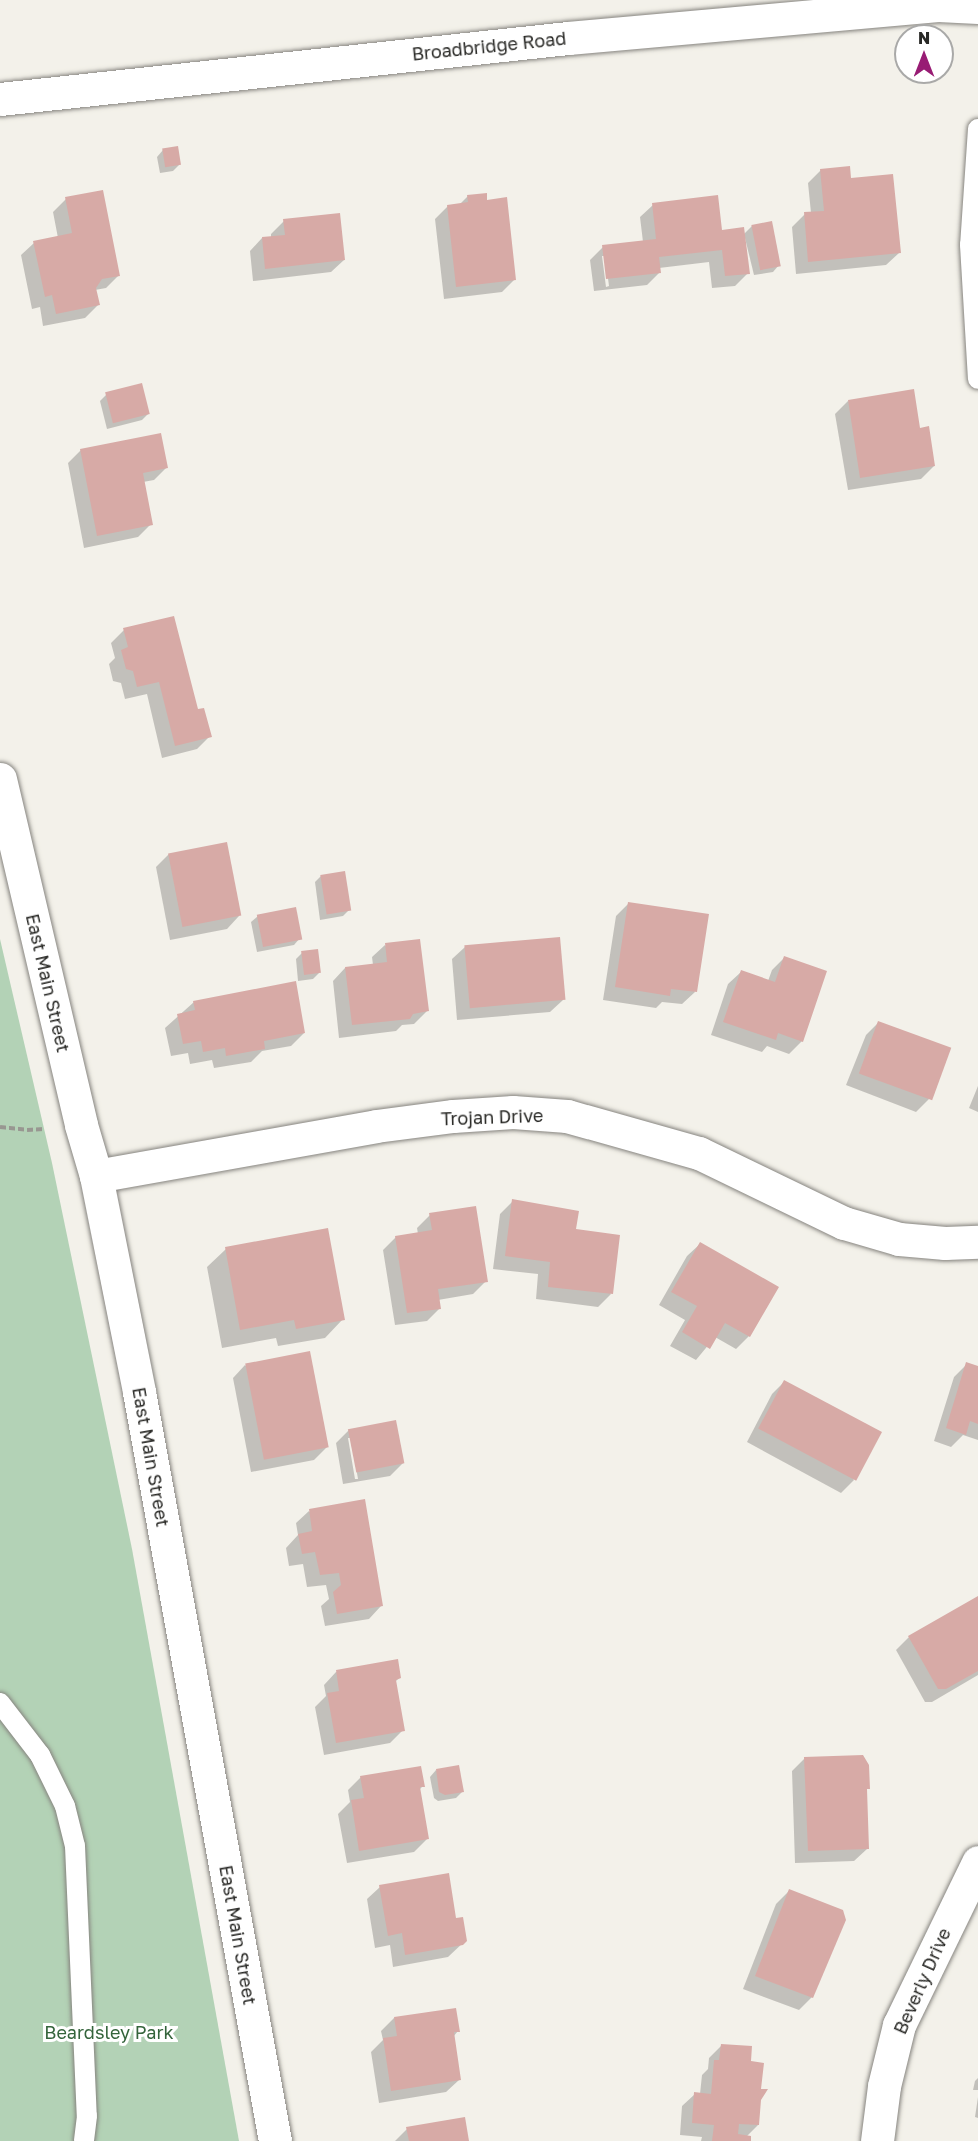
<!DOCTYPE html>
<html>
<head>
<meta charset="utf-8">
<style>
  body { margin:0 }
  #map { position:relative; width:978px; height:2141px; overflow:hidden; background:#f3f1ea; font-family:"Golos Text",sans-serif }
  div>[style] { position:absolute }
  .green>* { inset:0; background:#b3d2b6 }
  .shadow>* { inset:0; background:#0003 }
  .building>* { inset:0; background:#d7aaa6; transform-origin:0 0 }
  .path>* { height:4px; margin-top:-2px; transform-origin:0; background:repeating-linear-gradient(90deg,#989791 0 6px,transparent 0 9px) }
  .roads { filter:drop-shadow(0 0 2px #86847f) drop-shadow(0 0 2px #86847f) }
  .lane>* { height:20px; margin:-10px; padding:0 10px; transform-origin:10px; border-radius:10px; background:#fff }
  .street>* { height:33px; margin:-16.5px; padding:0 16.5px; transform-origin:16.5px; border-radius:16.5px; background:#fff }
  .secondary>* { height:33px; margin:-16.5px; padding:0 16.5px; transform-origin:16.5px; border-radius:16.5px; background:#fff }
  span { translate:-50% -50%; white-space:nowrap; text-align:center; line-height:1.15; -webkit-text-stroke:6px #fff; paint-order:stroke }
  .street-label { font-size:18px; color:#292926 }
  .park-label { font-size:18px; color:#34643b }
  .north { position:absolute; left:894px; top:24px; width:60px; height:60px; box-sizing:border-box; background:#fff; border:2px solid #a9a9a8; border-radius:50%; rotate:0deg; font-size:16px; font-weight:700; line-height:24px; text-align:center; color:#292926 }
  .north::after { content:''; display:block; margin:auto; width:21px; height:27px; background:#981c74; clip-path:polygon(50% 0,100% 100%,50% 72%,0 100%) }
</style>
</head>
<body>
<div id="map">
  <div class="green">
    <i style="clip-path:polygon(0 939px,52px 1163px,132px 1549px,239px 2141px,0 2141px)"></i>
  </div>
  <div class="shadow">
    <i style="clip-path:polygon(163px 150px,179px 165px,173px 171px,160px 173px,157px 157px)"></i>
    <i style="clip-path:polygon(821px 170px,849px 179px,899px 253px,886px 265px,796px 274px,792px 227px,805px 214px,811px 213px,808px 183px)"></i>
    <i style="clip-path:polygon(468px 196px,486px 201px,515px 279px,502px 292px,444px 299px,435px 219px,448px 206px,460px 204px)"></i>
    <i style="clip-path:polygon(66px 199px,119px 275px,106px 288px,95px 290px,98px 305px,85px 318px,43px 326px,40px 307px,32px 309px,21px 255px,34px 243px,58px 238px,53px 212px)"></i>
    <i style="clip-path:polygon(evenodd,653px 205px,721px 232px,748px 273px,735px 286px,712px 288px,709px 262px,659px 268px,660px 272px,647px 285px,594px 291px,590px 260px,603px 247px,643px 242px,640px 217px,653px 205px,602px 256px,605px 256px,609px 286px,606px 287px,602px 256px)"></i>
    <i style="clip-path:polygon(284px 221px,344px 260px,331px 272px,253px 281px,250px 251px,262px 238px,271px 238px,271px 234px)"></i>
    <i style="clip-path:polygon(752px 226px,779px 265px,773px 272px,754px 275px,744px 234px)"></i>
    <i style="clip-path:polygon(106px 395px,148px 414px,142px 420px,107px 429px,100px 401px)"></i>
    <i style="clip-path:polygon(848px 401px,919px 429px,934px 466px,921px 479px,848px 490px,835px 414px)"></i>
    <i style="clip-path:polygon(81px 450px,167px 467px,154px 480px,143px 482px,151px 524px,138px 537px,84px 548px,68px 463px)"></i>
    <i style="clip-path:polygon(124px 630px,197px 711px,210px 736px,197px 749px,162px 758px,147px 694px,125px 699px,121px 683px,113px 681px,109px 664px,115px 658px,111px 643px)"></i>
    <i style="clip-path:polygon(169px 854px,239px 916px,227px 929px,170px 940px,156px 867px)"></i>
    <i style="clip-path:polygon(321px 876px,349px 910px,343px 916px,320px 920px,315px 882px)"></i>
    <i style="clip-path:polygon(629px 903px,695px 992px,682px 1004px,662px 1002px,656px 1008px,603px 1000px,616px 916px)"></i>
    <i style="clip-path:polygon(258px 916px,300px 938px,294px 945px,257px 952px,251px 922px)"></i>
    <i style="clip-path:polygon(385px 945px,427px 1011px,414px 1024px,402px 1025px,396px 1031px,339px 1038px,333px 981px,345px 968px,373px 965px,372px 957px)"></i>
    <i style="clip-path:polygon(465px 947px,563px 1000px,550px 1012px,457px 1020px,452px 959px)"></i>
    <i style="clip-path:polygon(302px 953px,319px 973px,313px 979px,298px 981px,296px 959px)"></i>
    <i style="clip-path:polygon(785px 957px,802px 1041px,789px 1054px,767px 1046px,762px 1052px,711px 1035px,728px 984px,741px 972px,768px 981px,772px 970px)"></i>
    <i style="clip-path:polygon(194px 1002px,304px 1033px,291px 1046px,262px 1051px,251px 1062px,214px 1068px,212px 1060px,190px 1064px,188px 1053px,171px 1056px,165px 1028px)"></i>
    <i style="clip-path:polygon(879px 1022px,929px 1099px,916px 1112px,846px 1085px,866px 1035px)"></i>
    <i style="clip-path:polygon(978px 1086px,978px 1112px,969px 1108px)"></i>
    <i style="clip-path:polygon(513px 1201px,611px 1294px,598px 1307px,536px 1299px,538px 1274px,493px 1269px,500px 1214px)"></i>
    <i style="clip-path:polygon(430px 1215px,486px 1281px,473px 1294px,438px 1300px,440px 1308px,427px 1321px,395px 1325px,383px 1250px,396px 1237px,418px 1234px,417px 1228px)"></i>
    <i style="clip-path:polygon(700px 1244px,777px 1288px,749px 1336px,736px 1349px,715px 1337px,696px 1360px,670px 1346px,685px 1320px,659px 1305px,687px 1256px)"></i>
    <i style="clip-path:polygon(226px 1249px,343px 1319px,325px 1338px,278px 1346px,276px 1338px,222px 1348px,207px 1267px)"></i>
    <i style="clip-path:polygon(967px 1364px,978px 1367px,978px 1440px,963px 1435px,951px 1447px,934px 1441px,954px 1377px)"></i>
    <i style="clip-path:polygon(245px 1365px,327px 1447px,314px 1460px,251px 1472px,233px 1378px)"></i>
    <i style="clip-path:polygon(785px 1381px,854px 1480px,841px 1493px,747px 1442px,772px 1394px)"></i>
    <i style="clip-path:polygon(evenodd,349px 1430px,403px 1463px,390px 1476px,343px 1484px,336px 1443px,349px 1430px,348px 1438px,351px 1438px,358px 1479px,355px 1479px,348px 1438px)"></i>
    <i style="clip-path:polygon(309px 1511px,381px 1606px,369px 1619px,325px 1626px,321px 1606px,329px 1599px,326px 1585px,307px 1587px,303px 1564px,289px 1566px,286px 1548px,298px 1535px,296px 1523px)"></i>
    <i style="clip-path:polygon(978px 1598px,978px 1675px,932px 1702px,925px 1702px,896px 1650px,909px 1637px)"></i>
    <i style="clip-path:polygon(336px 1672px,399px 1678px,395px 1682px,403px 1730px,390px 1743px,324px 1755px,315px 1707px,326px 1696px,324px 1685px)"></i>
    <i style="clip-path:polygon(805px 1758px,868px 1788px,865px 1791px,867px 1849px,854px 1861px,795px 1863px,792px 1771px)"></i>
    <i style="clip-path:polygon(436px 1770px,462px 1792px,456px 1798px,438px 1801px,434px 1798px,430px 1777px)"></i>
    <i style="clip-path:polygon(361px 1777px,423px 1786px,419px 1790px,427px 1839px,414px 1852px,347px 1863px,338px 1814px,350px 1802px,348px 1790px)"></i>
    <i style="clip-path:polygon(380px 1887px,455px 1920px,465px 1941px,448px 1957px,393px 1967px,390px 1945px,375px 1948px,367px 1899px)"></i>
    <i style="clip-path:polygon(789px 1891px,812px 1997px,799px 2010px,743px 1989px,776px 1904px)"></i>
    <i style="clip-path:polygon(394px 2018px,458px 2031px,453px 2037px,459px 2080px,446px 2092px,379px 2103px,371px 2052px,383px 2040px,381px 2031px)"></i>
    <i style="clip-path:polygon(722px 2045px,760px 2099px,758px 2125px,746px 2137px,749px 2141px,701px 2141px,702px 2137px,680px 2135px,682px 2106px,695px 2094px,700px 2094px,702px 2075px,708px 2069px,709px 2058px)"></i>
    <i style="clip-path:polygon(978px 2078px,978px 2090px,973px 2090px,975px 2081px)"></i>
    <i style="clip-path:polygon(978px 2097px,978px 2118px,975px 2117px)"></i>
    <i style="clip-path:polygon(407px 2129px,467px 2141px,395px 2141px)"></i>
  </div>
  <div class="building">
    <i style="left:178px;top:146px;width:19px;height:16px;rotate:81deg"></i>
    <i style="clip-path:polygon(850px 166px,851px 178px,893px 174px,901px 253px,808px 262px,804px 212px,824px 211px,820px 169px)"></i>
    <i style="clip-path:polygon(103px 190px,120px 276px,102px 279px,96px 288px,100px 305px,56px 314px,52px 295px,45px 297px,33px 241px,72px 233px,65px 197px)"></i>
    <i style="clip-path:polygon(487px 193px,487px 200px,507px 197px,516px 280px,456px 287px,447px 205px,468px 202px,467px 195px)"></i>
    <i style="clip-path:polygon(718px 195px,722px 230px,744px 227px,750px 274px,725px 276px,722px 250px,659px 257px,661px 273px,606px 279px,602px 245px,656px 239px,652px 203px)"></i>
    <i style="clip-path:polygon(340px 213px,345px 260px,265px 269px,262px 237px,285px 235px,283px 219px)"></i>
    <i style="left:772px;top:221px;width:46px;height:21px;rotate:79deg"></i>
    <i style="left:142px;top:383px;width:32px;height:38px;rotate:76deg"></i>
    <i style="clip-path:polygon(914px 389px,920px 428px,929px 426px,935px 466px,860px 478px,848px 400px)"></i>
    <i style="clip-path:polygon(161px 433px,168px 468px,143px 473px,153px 525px,97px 536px,80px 449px)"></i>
    <i style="clip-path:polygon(174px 616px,198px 709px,204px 708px,212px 737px,175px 746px,159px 682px,137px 687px,133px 671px,126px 669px,121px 650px,128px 647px,123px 628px)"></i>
    <i style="left:227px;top:842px;width:75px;height:60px;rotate:79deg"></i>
    <i style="left:345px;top:871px;width:40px;height:25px;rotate:81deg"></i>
    <i style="clip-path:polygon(628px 902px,709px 914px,697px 992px,671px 989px,670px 996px,615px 987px)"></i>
    <i style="left:296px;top:907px;width:33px;height:40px;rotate:79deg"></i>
    <i style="left:560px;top:937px;width:63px;height:96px;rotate:85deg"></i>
    <i style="clip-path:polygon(420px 939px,429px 1011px,413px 1014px,410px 1019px,352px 1025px,345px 967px,387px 962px,385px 943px)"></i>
    <i style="left:318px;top:949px;width:24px;height:17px;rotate:83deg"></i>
    <i style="clip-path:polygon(784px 956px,827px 971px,803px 1042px,778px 1033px,776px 1040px,723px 1022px,741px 970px,775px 982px)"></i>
    <i style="clip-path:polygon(296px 981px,305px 1033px,264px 1041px,265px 1049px,226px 1056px,225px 1048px,203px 1052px,201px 1041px,183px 1044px,177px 1014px,195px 1010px,193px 1001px)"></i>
    <i style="left:878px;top:1021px;width:78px;height:56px;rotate:20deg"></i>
    <i style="clip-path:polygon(512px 1199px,579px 1211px,576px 1229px,620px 1235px,613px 1294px,548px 1287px,550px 1262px,505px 1256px)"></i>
    <i style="clip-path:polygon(476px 1206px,488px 1282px,438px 1289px,441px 1309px,407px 1313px,395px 1236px,432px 1230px,429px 1213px)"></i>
    <i style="clip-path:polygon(328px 1228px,345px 1320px,296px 1329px,294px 1320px,240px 1330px,225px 1247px)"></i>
    <i style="clip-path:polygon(700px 1242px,779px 1287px,750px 1337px,725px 1323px,710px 1349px,682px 1332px,697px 1306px,671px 1292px)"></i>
    <i style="left:310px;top:1351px;width:98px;height:66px;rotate:79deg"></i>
    <i style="clip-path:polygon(966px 1362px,978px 1366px,978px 1424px,970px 1421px,966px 1435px,946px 1428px)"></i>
    <i style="left:784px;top:1380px;width:111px;height:55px;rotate:28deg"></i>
    <i style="left:396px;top:1420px;width:44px;height:49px;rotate:79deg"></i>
    <i style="clip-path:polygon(365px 1499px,383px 1606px,337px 1614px,333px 1592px,341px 1585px,339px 1573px,320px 1575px,315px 1552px,302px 1554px,298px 1534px,312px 1531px,309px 1509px)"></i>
    <i style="clip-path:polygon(978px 1596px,978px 1671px,946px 1689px,938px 1689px,908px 1636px)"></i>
    <i style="clip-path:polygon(398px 1659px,401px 1678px,396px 1680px,405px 1731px,336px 1743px,327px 1693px,339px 1691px,336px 1670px)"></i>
    <i style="clip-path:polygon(863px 1755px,869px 1765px,870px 1789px,867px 1789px,869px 1849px,808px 1851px,804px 1757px)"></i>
    <i style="clip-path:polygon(459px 1765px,464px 1792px,445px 1795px,439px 1792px,436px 1769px)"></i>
    <i style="clip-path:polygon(421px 1766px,425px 1787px,420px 1787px,429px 1839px,359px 1851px,351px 1800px,364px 1798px,360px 1776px)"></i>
    <i style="clip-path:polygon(449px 1873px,456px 1918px,463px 1917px,467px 1941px,463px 1945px,405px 1955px,402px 1933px,388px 1936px,379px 1885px)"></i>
    <i style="clip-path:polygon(789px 1889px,843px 1910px,846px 1920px,813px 1998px,755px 1976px)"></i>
    <i style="clip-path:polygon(456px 2008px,460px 2032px,454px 2032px,461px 2080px,391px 2091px,383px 2038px,397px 2036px,394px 2017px)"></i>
    <i style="clip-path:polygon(721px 2044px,752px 2046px,751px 2061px,764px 2063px,761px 2089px,768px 2089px,761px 2100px,759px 2125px,739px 2124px,738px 2134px,751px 2136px,751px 2141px,712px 2141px,714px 2125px,692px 2123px,694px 2092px,711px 2094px,714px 2060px,719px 2060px)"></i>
    <i style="clip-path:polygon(465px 2117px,469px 2141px,409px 2141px,406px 2127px)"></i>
  </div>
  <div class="path">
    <i style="left:0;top:1127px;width:27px;rotate:6deg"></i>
    <i style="left:27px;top:1130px;width:17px;rotate:-3deg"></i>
  </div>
  <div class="roads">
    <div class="lane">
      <i style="left:978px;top:129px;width:116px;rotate:93.9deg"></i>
      <i style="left:970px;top:245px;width:134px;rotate:86.6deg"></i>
      <i style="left:0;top:1703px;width:66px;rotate:52.4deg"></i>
      <i style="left:40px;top:1755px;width:57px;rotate:63.9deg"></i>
      <i style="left:65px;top:1806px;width:41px;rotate:76deg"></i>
      <i style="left:75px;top:1846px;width:270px;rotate:87.5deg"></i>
      <i style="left:87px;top:2116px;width:25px;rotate:97deg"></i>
    </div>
    <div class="street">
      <i style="left:96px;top:1176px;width:284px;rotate:-10.1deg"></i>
      <i style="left:376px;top:1126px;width:78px;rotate:-7.4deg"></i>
      <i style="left:453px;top:1116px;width:60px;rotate:-3.8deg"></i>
      <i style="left:513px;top:1112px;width:54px;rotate:4.2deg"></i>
      <i style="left:567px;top:1116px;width:137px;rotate:15.7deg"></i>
      <i style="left:699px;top:1153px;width:161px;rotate:25.8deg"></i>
      <i style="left:844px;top:1223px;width:57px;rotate:16.2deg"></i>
      <i style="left:899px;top:1239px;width:46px;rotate:5deg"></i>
      <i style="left:945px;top:1243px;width:33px;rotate:-2deg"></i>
      <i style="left:877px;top:2141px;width:55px;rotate:-82.7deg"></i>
      <i style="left:884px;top:2086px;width:63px;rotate:-76.2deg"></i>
      <i style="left:899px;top:2025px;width:181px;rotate:-64.1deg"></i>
    </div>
    <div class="secondary">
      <i style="left:0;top:99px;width:571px;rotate:-6.13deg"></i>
      <i style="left:568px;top:38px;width:371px;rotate:-5.1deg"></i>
      <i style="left:938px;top:5px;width:40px;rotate:2.9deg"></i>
      <i style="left:0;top:779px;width:355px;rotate:76.8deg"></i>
      <i style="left:81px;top:1125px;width:53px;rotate:73.6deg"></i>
      <i style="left:96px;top:1176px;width:220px;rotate:78.7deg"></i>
      <i style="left:139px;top:1392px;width:761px;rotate:79.71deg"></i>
    </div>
  </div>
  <div class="street-label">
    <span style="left:489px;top:46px;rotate:-6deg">Broadbridge Road</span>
    <span style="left:48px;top:983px;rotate:77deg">East Main Street</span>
    <span style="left:492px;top:1117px;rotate:-2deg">Trojan Drive</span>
    <span style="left:151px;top:1457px;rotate:80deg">East Main Street</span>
    <span style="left:238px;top:1935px;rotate:80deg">East Main Street</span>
    <span style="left:922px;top:1981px;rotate:-66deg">Beverly Drive</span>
  </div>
  <div class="park-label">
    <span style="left:109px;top:2032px">Beardsley Park</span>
  </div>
  <div class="north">N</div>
</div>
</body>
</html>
